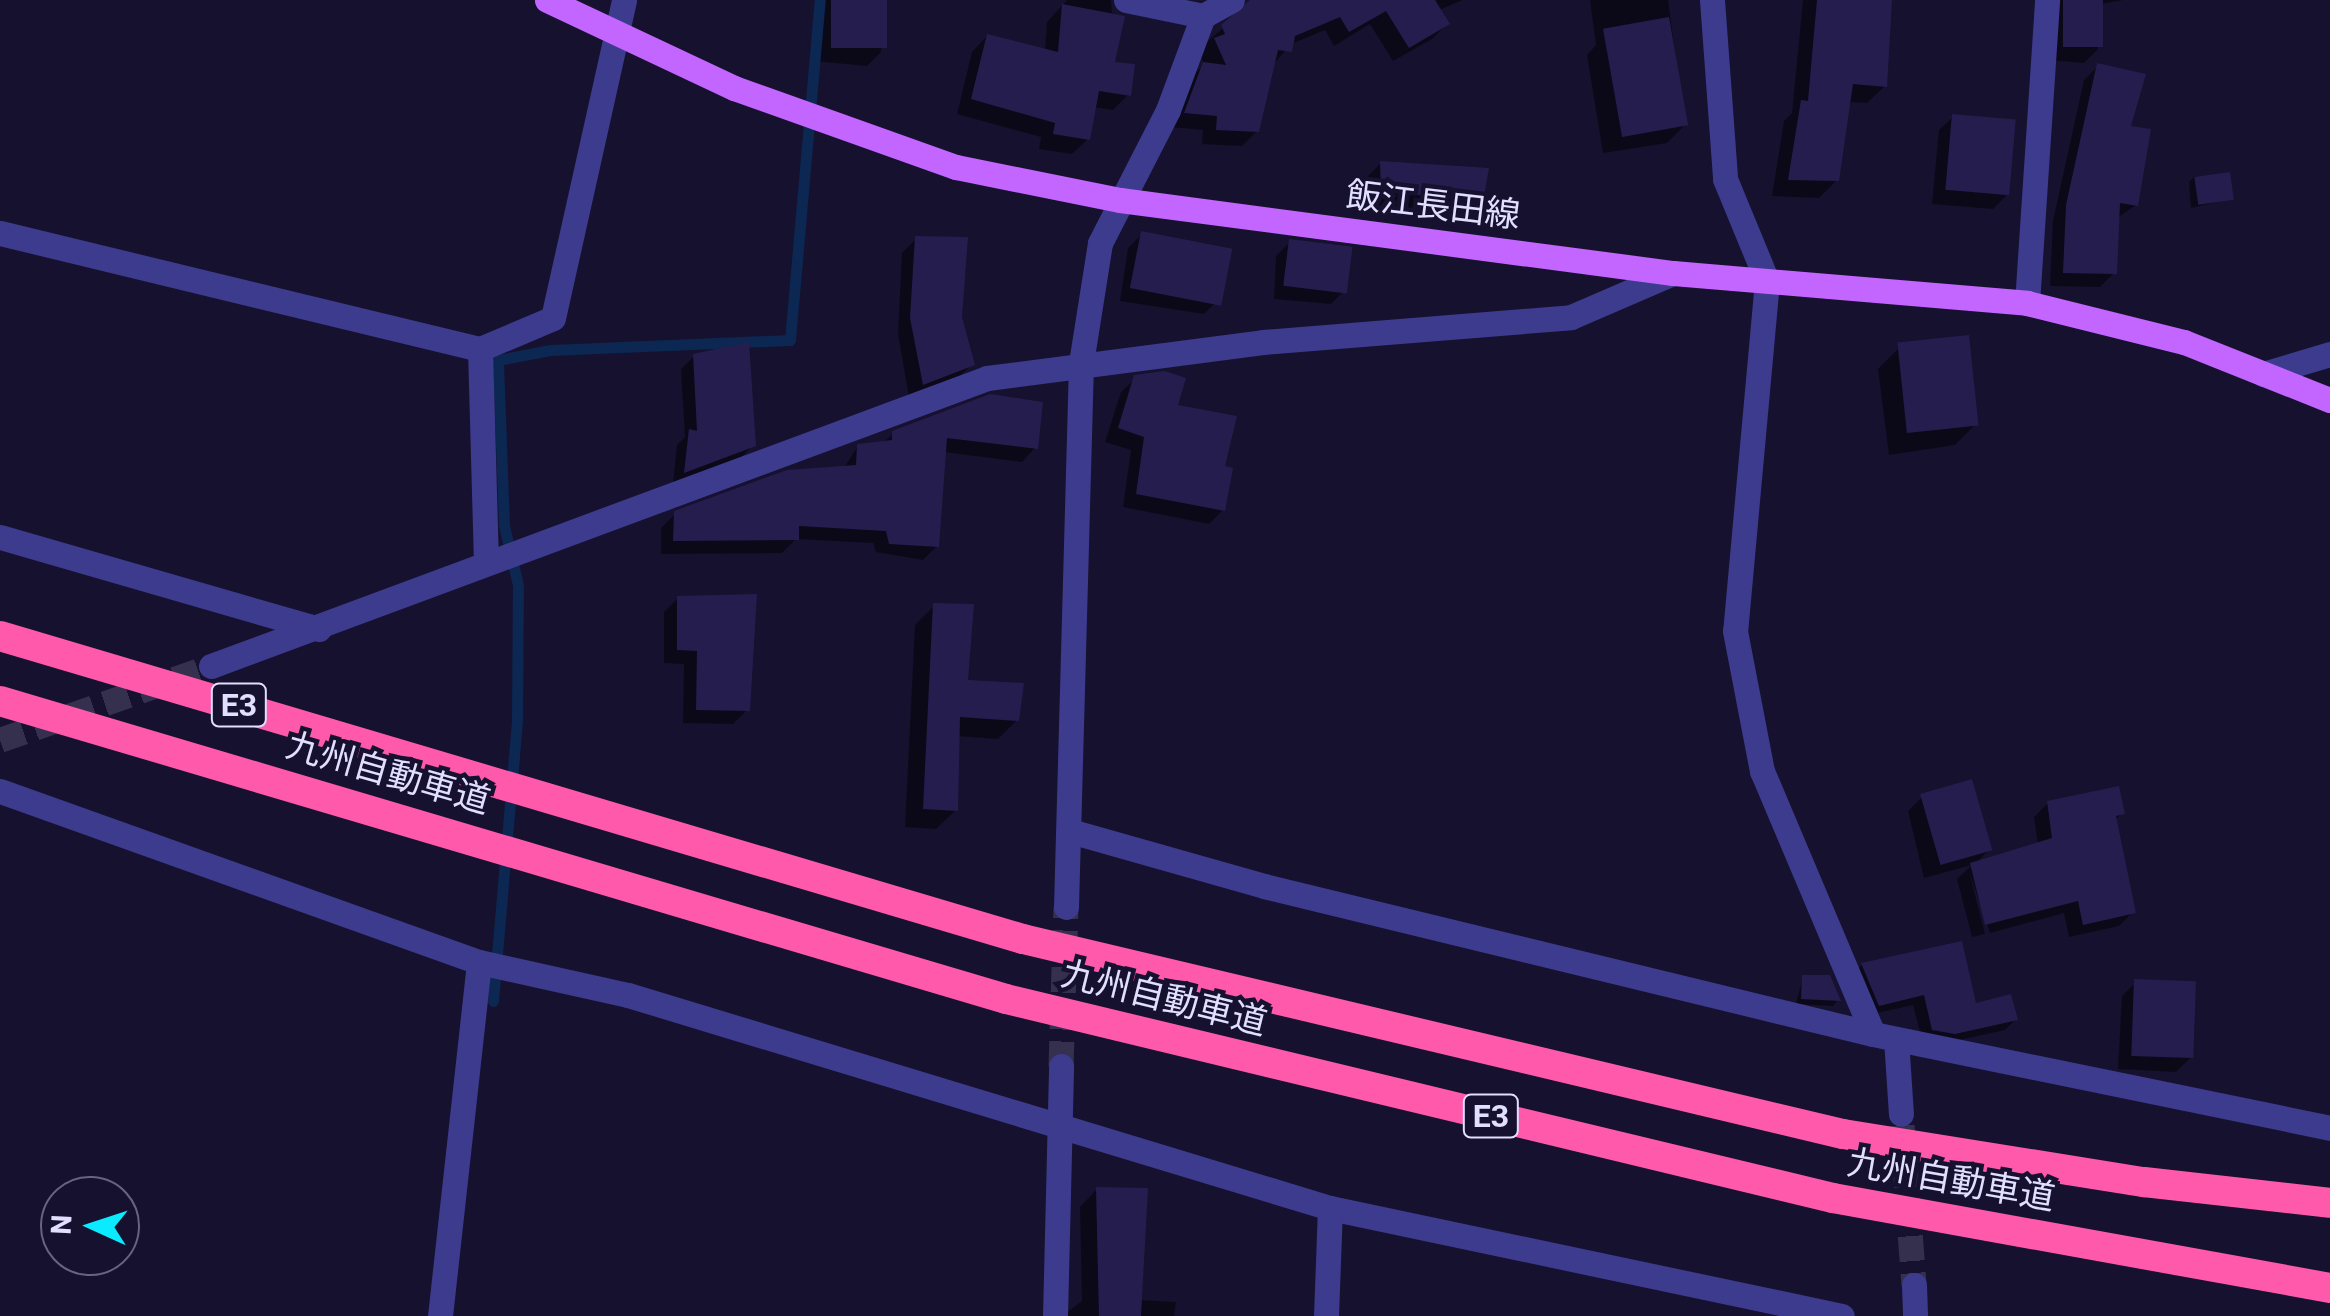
<!DOCTYPE html>
<html>
<head>
<meta charset="utf-8">
<style>
  body { margin:0 }
  #map { position:relative; width:2330px; height:1316px; overflow:hidden; background:#16112e; font-family:Roboto,"Noto Sans JP",sans-serif }
  div>[style] { position:absolute }
  .shadow>* { inset:0; background:#0007 }
  .stream>* { height:11px; margin:-5.5px; padding:0 5.5px; transform-origin:5.5px; border-radius:5.5px; background:#0c2752 }
  .building>* { inset:0; background:#261d4f; transform-origin:0 0 }
  .minor-tunnel>* { height:25px; margin-top:-12.5px; transform-origin:0; background:repeating-linear-gradient(90deg,#34304d 0 25px,transparent 0 37px) }
  .minor>* { height:25px; margin:-12.5px; padding:0 12.5px; transform-origin:12.5px; border-radius:12.5px; background:#3d3b8e }
  .major>* { height:25px; margin:-12.5px; padding:0 12.5px; transform-origin:12.5px; border-radius:12.5px; background:#c365ff }
  .highway>* { height:30px; margin:-15px; padding:0 15px; transform-origin:15px; border-radius:15px; background:#ff59ac }
  span { translate:-50% -50%; white-space:nowrap; text-align:center; line-height:1.15; -webkit-text-stroke:9px #16112e; paint-order:stroke }
  .shield-label span { padding:2px 8px; background:#16112e; border:2px solid; border-radius:8px; -webkit-text-stroke-width:0 }
  .shield-label { font-size:32px; color:#e1deff; font-weight:700 }
  .street-label { font-size:35px; color:#e1deff }
  .north { position:absolute; left:40px; top:1176px; width:100px; height:100px; box-sizing:border-box; background:#16112e; border:2px solid #676382; border-radius:50%; rotate:273deg; font-size:28px; font-weight:700; line-height:40px; text-align:center; color:#e1deff }
  .north::after { content:''; display:block; margin:auto; width:35px; height:45px; background:#0aebff; clip-path:polygon(50% 0,100% 100%,50% 72%,0 100%) }
</style>
</head>
<body>
<div id="map">
  <div class="shadow">
    <i style="clip-path:polygon(819px 0,884px 0,881px 52px,867px 66px,814px 61px)"></i>
    <i style="clip-path:polygon(1067px 0,1111px 0,1112px 13px,1122px 18px,1112px 64px,1128px 95px,1113px 110px,1094px 107px,1088px 139px,1072px 154px,1039px 149px,1041px 137px,957px 114px,972px 52px,987px 36px,1045px 51px,1047px 22px)"></i>
    <i style="clip-path:polygon(1256px 0,1463px 0,1439px 10px,1447px 24px,1432px 39px,1393px 61px,1370px 24px,1334px 46px,1325px 30px,1291px 44px,1272px 66px,1257px 131px,1242px 146px,1202px 144px,1203px 130px,1171px 127px,1189px 80px,1204px 64px,1200px 55px,1207px 42px)"></i>
    <i style="clip-path:polygon(1590px 0,1668px 0,1685px 125px,1667px 143px,1603px 153px,1587px 55px,1596px 45px)"></i>
    <i style="clip-path:polygon(1803px 0,1889px 0,1885px 86px,1867px 103px,1848px 102px,1837px 180px,1819px 198px,1772px 196px,1784px 121px,1792px 113px)"></i>
    <i style="clip-path:polygon(2047px 0,2123px 0,2101px 4px,2098px 49px,2084px 63px,2047px 60px)"></i>
    <i style="clip-path:polygon(2098px 66px,2128px 128px,2136px 205px,2117px 218px,2114px 273px,2100px 287px,2050px 286px,2053px 221px,2084px 80px)"></i>
    <i style="clip-path:polygon(1953px 117px,2007px 195px,1993px 209px,1932px 204px,1939px 130px)"></i>
    <i style="clip-path:polygon(1381px 163px,1481px 200px,1467px 214px,1368px 204px,1367px 177px)"></i>
    <i style="clip-path:polygon(2195px 176px,2231px 199px,2191px 208px,2189px 182px)"></i>
    <i style="clip-path:polygon(1142px 234px,1218px 300px,1204px 314px,1120px 301px,1128px 248px)"></i>
    <i style="clip-path:polygon(916px 239px,959px 317px,972px 364px,958px 378px,909px 397px,898px 334px,902px 253px)"></i>
    <i style="clip-path:polygon(1290px 242px,1345px 290px,1331px 304px,1274px 299px,1276px 256px)"></i>
    <i style="clip-path:polygon(1899px 348px,1976px 424px,1955px 445px,1889px 455px,1878px 369px)"></i>
    <i style="clip-path:polygon(694px 356px,753px 445px,740px 459px,673px 484px,677px 445px,685px 437px,681px 369px)"></i>
    <i style="clip-path:polygon(1136px 378px,1175px 406px,1222px 468px,1223px 510px,1209px 524px,1123px 507px,1131px 450px,1105px 442px,1121px 392px)"></i>
    <i style="clip-path:polygon(991px 397px,1035px 448px,1022px 462px,944px 452px,937px 546px,923px 560px,876px 552px,873px 543px,796px 539px,782px 553px,661px 554px,661px 528px,675px 514px,844px 468px,858px 446px,883px 443px,894px 433px)"></i>
    <i style="clip-path:polygon(678px 598px,747px 710px,733px 724px,683px 723px,684px 664px,664px 663px,664px 612px)"></i>
    <i style="clip-path:polygon(934px 606px,966px 682px,1017px 720px,998px 739px,957px 736px,956px 810px,936px 829px,905px 827px,915px 625px)"></i>
    <i style="clip-path:polygon(1922px 797px,1989px 850px,1975px 864px,2038px 845px,2034px 817px,2048px 803px,2122px 813px,2114px 821px,2133px 912px,2119px 926px,2069px 937px,2064px 913px,1990px 933px,1969px 871px,1985px 934px,1972px 937px,1957px 879px,1972px 865px,1924px 878px,1908px 811px)"></i>
    <i style="clip-path:polygon(1960px 944px,1974px 1006px,2015px 1020px,2005px 1030px,1955px 1041px,1922px 1039px,1913px 1005px,1868px 1015px,1851px 976px,1862px 965px)"></i>
    <i style="clip-path:polygon(1803px 977px,1838px 1000px,1833px 1006px,1796px 1004px)"></i>
    <i style="clip-path:polygon(2136px 982px,2190px 1058px,2176px 1072px,2118px 1069px,2122px 996px)"></i>
    <i style="clip-path:polygon(1097px 1189px,1140px 1300px,1176px 1302px,1174px 1316px,1062px 1316px,1082px 1301px,1080px 1207px)"></i>
  </div>
  <div class="stream">
    <i style="left:493px;top:1001px;width:283px;rotate:-85.1deg"></i>
    <i style="left:517px;top:719px;width:134px;rotate:-89.6deg"></i>
    <i style="left:518px;top:585px;width:61px;rotate:-103.3deg"></i>
    <i style="left:504px;top:526px;width:166px;rotate:-92.1deg"></i>
    <i style="left:498px;top:360px;width:53px;rotate:-10.9deg"></i>
    <i style="left:550px;top:350px;width:240px;rotate:-2.4deg"></i>
    <i style="left:790px;top:340px;width:341px;rotate:-85deg"></i>
  </div>
  <div class="building">
    <i style="left:831px;top:0;width:56px;height:48px"></i>
    <i style="clip-path:polygon(1250px 0,1435px 0,1450px 24px,1409px 48px,1386px 11px,1349px 32px,1340px 17px,1295px 36px,1292px 52px,1278px 50px,1259px 132px,1216px 130px,1217px 116px,1184px 113px,1203px 62px,1226px 65px,1214px 38px,1225px 34px,1221px 25px)"></i>
    <i style="clip-path:polygon(1817px 0,1892px 0,1887px 87px,1853px 84px,1839px 181px,1788px 180px,1801px 100px,1808px 101px)"></i>
    <i style="left:2063px;top:0;width:40px;height:47px"></i>
    <i style="clip-path:polygon(1062px 4px,1125px 16px,1115px 62px,1135px 64px,1131px 96px,1099px 91px,1090px 140px,1053px 134px,1055px 123px,971px 99px,987px 34px,1058px 52px)"></i>
    <i style="left:1669px;top:17px;width:110px;height:67px;rotate:80deg"></i>
    <i style="clip-path:polygon(2097px 63px,2146px 74px,2131px 126px,2151px 129px,2138px 206px,2120px 203px,2117px 274px,2063px 273px,2066px 205px)"></i>
    <i style="left:1952px;top:114px;width:64px;height:76px;rotate:5deg"></i>
    <i style="clip-path:polygon(1380px 161px,1489px 168px,1483px 202px,1381px 191px)"></i>
    <i style="left:2230px;top:172px;width:28px;height:36px;rotate:82deg"></i>
    <i style="left:1141px;top:231px;width:93px;height:58px;rotate:11deg"></i>
    <i style="clip-path:polygon(915px 236px,968px 237px,962px 317px,975px 365px,923px 385px,910px 318px)"></i>
    <i style="left:1289px;top:239px;width:64px;height:47px;rotate:7deg"></i>
    <i style="left:1969px;top:335px;width:91px;height:72px;rotate:84deg"></i>
    <i style="clip-path:polygon(749px 342px,756px 446px,684px 473px,689px 429px,697px 431px,693px 354px)"></i>
    <i style="clip-path:polygon(1165px 371px,1186px 378px,1178px 405px,1237px 416px,1225px 466px,1233px 468px,1225px 511px,1136px 494px,1144px 437px,1118px 428px,1134px 375px)"></i>
    <i style="clip-path:polygon(990px 394px,1043px 402px,1038px 449px,947px 438px,939px 547px,889px 544px,886px 531px,799px 526px,799px 540px,673px 541px,674px 511px,787px 470px,856px 465px,857px 444px,892px 440px,892px 431px)"></i>
    <i style="clip-path:polygon(757px 594px,750px 711px,696px 710px,697px 651px,677px 650px,677px 596px)"></i>
    <i style="clip-path:polygon(933px 603px,974px 604px,968px 680px,1024px 683px,1019px 721px,960px 717px,958px 811px,923px 809px)"></i>
    <i style="left:1972px;top:779px;width:74px;height:54px;rotate:74deg"></i>
    <i style="clip-path:polygon(2119px 786px,2125px 814px,2116px 816px,2136px 913px,2083px 925px,2078px 901px,1985px 925px,1970px 863px,2052px 838px,2047px 801px)"></i>
    <i style="clip-path:polygon(1962px 941px,1976px 1003px,2011px 994px,2018px 1020px,1955px 1034px,1932px 1030px,1924px 995px,1879px 1006px,1861px 963px)"></i>
    <i style="clip-path:polygon(1802px 975px,1830px 975px,1841px 1001px,1801px 999px)"></i>
    <i style="left:2134px;top:979px;width:62px;height:77px;rotate:2deg"></i>
    <i style="clip-path:polygon(1096px 1187px,1148px 1188px,1141px 1316px,1099px 1316px)"></i>
  </div>
  <div class="minor-tunnel">
    <i style="left:0;top:740px;width:224px;rotate:-19.3deg"></i>
    <i style="left:1061px;top:1066px;width:159px;rotate:-88.2deg"></i>
    <i style="left:1902px;top:1125px;width:160px;rotate:85.7deg"></i>
  </div>
  <div class="minor">
    <i style="left:1126px;top:0;width:79px;rotate:11.7deg"></i>
    <i style="left:1203px;top:16px;width:33px;rotate:-29deg"></i>
    <i style="left:1712px;top:0;width:179px;rotate:85.8deg"></i>
    <i style="left:1725px;top:179px;width:110px;rotate:67.6deg"></i>
    <i style="left:1767px;top:281px;width:351px;rotate:95.2deg"></i>
    <i style="left:1735px;top:631px;width:143px;rotate:79.1deg"></i>
    <i style="left:1762px;top:771px;width:285px;rotate:67.1deg"></i>
    <i style="left:0;top:233px;width:494px;rotate:13.6deg"></i>
    <i style="left:480px;top:349px;width:214px;rotate:88.4deg"></i>
    <i style="left:2027px;top:303px;width:304px;rotate:-86.2deg"></i>
    <i style="left:480px;top:349px;width:79px;rotate:-23deg"></i>
    <i style="left:553px;top:318px;width:326px;rotate:-77.4deg"></i>
    <i style="left:2263px;top:374px;width:70px;rotate:-16.6deg"></i>
    <i style="left:0;top:537px;width:332px;rotate:16.1deg"></i>
    <i style="left:211px;top:666px;width:828px;rotate:-20.36deg"></i>
    <i style="left:987px;top:378px;width:278px;rotate:-7.4deg"></i>
    <i style="left:1263px;top:342px;width:309px;rotate:-4.6deg"></i>
    <i style="left:1571px;top:317px;width:111px;rotate:-23.3deg"></i>
    <i style="left:0;top:791px;width:509px;rotate:19.65deg"></i>
    <i style="left:479px;top:962px;width:153px;rotate:12.5deg"></i>
    <i style="left:628px;top:995px;width:734px;rotate:16.88deg"></i>
    <i style="left:1330px;top:1208px;width:523px;rotate:11.91deg"></i>
    <i style="left:1070px;top:831px;width:202px;rotate:15.8deg"></i>
    <i style="left:1264px;top:886px;width:627px;rotate:13.66deg"></i>
    <i style="left:1873px;top:1034px;width:467px;rotate:11.6deg"></i>
    <i style="left:1066px;top:907px;width:544px;rotate:-88.42deg"></i>
    <i style="left:1081px;top:363px;width:121px;rotate:-81deg"></i>
    <i style="left:1100px;top:243px;width:149px;rotate:-62.9deg"></i>
    <i style="left:1168px;top:110px;width:100px;rotate:-69.6deg"></i>
    <i style="left:1896px;top:1039px;width:75px;rotate:86.2deg"></i>
    <i style="left:1914px;top:1285px;width:31px;rotate:88deg"></i>
    <i style="left:440px;top:1316px;width:356px;rotate:-83.7deg"></i>
    <i style="left:1055px;top:1316px;width:250px;rotate:-88.6deg"></i>
    <i style="left:1326px;top:1316px;width:108px;rotate:-87.9deg"></i>
  </div>
  <div class="major">
    <i style="left:547px;top:0;width:207px;rotate:25.2deg"></i>
    <i style="left:734px;top:88px;width:236px;rotate:19.6deg"></i>
    <i style="left:956px;top:167px;width:167px;rotate:11.4deg"></i>
    <i style="left:1120px;top:200px;width:558px;rotate:7.52deg"></i>
    <i style="left:1673px;top:273px;width:355px;rotate:4.8deg"></i>
    <i style="left:2027px;top:303px;width:162px;rotate:14deg"></i>
    <i style="left:2184px;top:342px;width:157px;rotate:21.7deg"></i>
  </div>
  <div class="highway">
    <i style="left:0;top:636px;width:1067px;rotate:16.5deg"></i>
    <i style="left:1023px;top:939px;width:843px;rotate:13.38deg"></i>
    <i style="left:1843px;top:1134px;width:305px;rotate:9.1deg"></i>
    <i style="left:2144px;top:1182px;width:187px;rotate:6.4deg"></i>
    <i style="left:0;top:701px;width:1049px;rotate:16.5deg"></i>
    <i style="left:1006px;top:999px;width:851px;rotate:13.53deg"></i>
    <i style="left:1833px;top:1198px;width:505px;rotate:10.26deg"></i>
  </div>
  <div class="shield-label">
    <span style="left:239px;top:705px">E3</span>
    <span style="left:1491px;top:1116px">E3</span>
  </div>
  <div class="street-label">
    <span style="left:1433px;top:206px;rotate:7deg">飯江長田線</span>
    <span style="left:388px;top:774px;rotate:16deg">九州自動車道</span>
    <span style="left:1164px;top:999px;rotate:14deg">九州自動車道</span>
    <span style="left:1951px;top:1181px;rotate:10deg">九州自動車道</span>
  </div>
  <div class="north">N</div>
</div>
</body>
</html>
